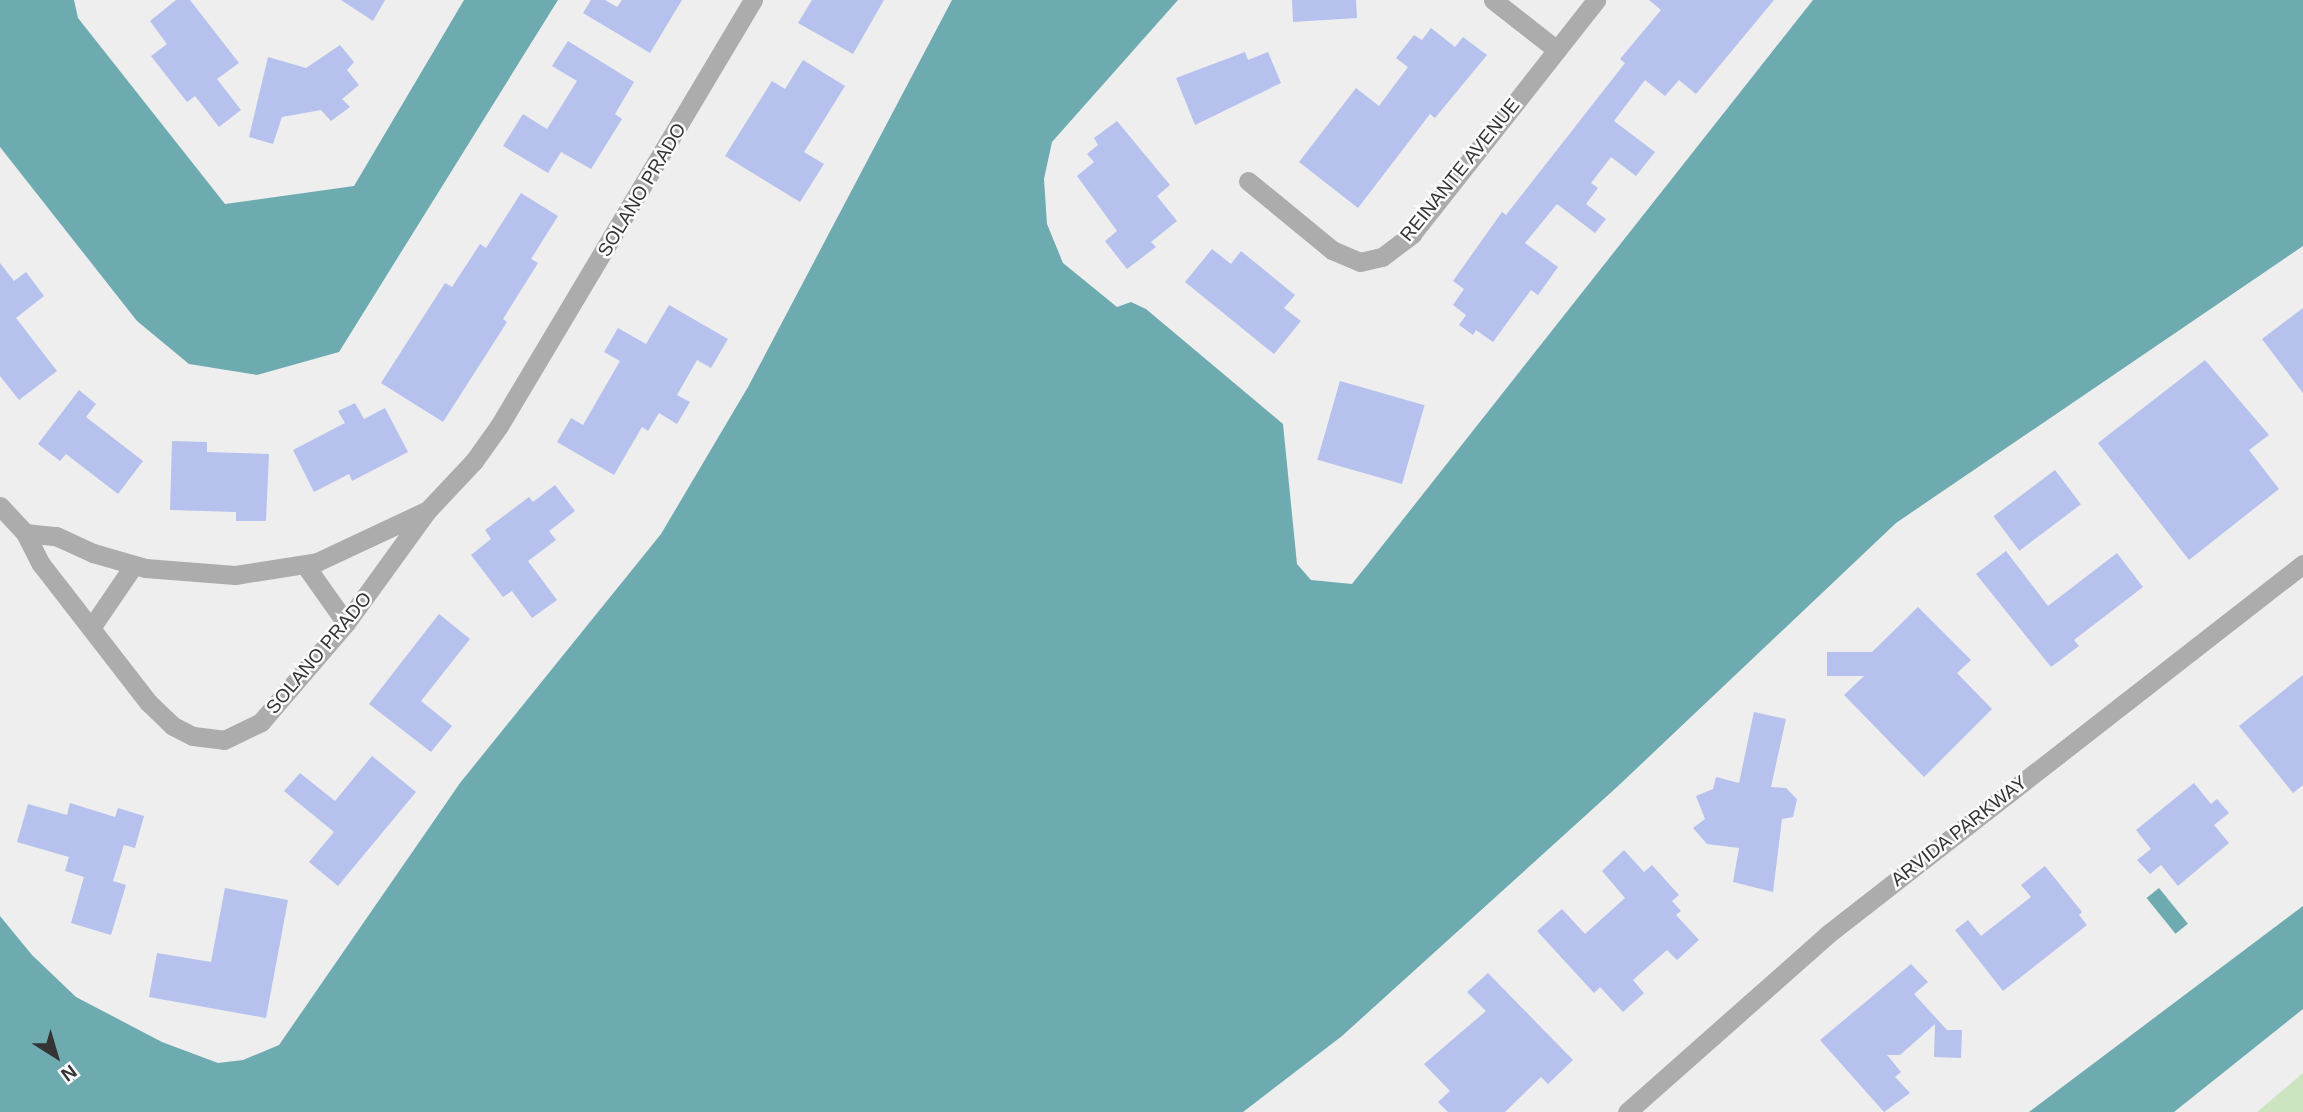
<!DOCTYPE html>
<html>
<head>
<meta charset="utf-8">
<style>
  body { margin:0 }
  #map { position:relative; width:2303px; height:1112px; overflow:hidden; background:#eeeeef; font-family:Arial,sans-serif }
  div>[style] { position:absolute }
  .green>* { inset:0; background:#cce5c0 }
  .water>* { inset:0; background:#6eabb0; transform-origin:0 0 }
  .building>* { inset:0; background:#b6c1ed; transform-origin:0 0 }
  .street>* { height:19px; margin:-9.5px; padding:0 9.5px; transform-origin:9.5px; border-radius:9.5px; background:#acacac }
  span { translate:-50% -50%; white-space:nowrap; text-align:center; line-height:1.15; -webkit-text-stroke:5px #fcfcfd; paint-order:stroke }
  .street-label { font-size:19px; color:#343434 }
  .north { position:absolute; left:21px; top:1021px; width:70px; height:70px; -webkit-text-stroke:5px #fcfcfd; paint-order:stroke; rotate:143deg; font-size:19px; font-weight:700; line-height:28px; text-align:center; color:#343434 }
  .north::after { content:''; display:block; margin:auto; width:24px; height:32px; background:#343434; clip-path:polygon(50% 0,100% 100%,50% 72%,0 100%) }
</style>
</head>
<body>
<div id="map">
  <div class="green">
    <i style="clip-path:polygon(2303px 1073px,2303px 1112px,2257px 1112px)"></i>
  </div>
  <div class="water">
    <i style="clip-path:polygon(0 0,74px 0,78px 18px,225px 204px,354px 186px,464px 0,558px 0,339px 352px,257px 375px,189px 364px,137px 321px,0 147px)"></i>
    <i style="clip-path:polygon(952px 0,1178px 0,1052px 142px,1044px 179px,1047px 224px,1063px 263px,1117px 307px,1131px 302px,1146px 309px,1283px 424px,1297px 564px,1311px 580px,1352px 584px,1813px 0,2303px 0,2303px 246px,1896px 523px,1617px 787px,1342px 1036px,1243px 1112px,0 1112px,0 916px,32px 955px,76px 997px,162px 1042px,218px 1063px,243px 1060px,279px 1045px,460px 783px,661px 534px,748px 387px)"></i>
    <i style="left:2159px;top:888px;width:46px;height:16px;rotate:51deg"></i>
    <i style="clip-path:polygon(2303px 906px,2303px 1009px,2174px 1112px,2029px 1112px)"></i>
  </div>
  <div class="building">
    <i style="clip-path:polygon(176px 0,190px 0,239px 63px,217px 79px,241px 110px,219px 127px,195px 96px,187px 102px,151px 56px,167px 44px,150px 21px)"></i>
    <i style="clip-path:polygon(341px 0,385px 0,373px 21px)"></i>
    <i style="clip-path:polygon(591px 0,605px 0,617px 7px,622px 0,682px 0,650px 53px,583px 13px)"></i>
    <i style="clip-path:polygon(812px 0,884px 0,853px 54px,798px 23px)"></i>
    <i style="clip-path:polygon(1292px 0,1356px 0,1357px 18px,1293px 22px)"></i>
    <i style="clip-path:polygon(1649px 0,1774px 0,1696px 94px,1679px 80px,1665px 96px,1645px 80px,1614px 121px,1655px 152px,1636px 176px,1611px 157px,1591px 183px,1598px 188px,1586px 204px,1606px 219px,1595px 233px,1557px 204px,1525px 243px,1558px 267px,1538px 295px,1531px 290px,1493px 342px,1476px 330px,1473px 335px,1459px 325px,1466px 315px,1453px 305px,1464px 289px,1453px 281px,1502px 212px,1506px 215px,1625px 63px,1620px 59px,1661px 10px)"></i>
    <i style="clip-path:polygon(1431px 28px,1455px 47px,1463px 37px,1487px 55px,1435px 118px,1430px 114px,1358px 208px,1299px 162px,1356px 88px,1379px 106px,1408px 67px,1396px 58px,1414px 35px,1422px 40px)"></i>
    <i style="clip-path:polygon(568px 41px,634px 82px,615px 114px,622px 119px,591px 169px,561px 152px,548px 173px,503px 146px,523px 114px,547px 129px,577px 81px,552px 66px)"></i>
    <i style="clip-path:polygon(340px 45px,354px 62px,347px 70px,359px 85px,342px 99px,350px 107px,331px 121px,321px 110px,282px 117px,273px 144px,249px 137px,268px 57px,306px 68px)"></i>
    <i style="clip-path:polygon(1245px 52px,1248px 60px,1268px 52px,1281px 83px,1195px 125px,1176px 78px)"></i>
    <i style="clip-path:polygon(803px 60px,845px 86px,804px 152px,824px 164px,800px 202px,725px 156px,772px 81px,785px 89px)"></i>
    <i style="clip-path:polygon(1117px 121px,1170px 185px,1157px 196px,1177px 221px,1151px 242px,1156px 247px,1127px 269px,1105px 241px,1117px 231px,1077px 176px,1094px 162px,1087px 154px,1098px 145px,1094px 138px)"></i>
    <i style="clip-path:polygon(521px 193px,558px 216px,531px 259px,538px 263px,503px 319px,507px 322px,443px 422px,381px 383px,445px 283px,452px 287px,480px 244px,486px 248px)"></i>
    <i style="clip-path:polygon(1212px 249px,1231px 264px,1241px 251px,1295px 295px,1284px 308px,1301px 321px,1274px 354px,1185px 282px)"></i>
    <i style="clip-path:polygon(0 263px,14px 281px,26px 272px,44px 296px,16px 318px,57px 371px,19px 400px,0 376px)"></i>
    <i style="clip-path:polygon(669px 305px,728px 339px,711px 368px,697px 360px,677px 395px,690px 402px,677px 424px,659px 413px,648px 431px,642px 427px,614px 475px,557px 442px,571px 418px,583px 425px,620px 361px,604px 352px,618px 328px,646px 344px)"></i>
    <i style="clip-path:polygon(2303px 308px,2303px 393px,2262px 339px)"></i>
    <i style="clip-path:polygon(2205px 360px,2269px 435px,2249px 450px,2279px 489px,2189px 560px,2098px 443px)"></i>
    <i style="left:1340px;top:381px;width:88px;height:82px;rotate:16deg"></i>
    <i style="clip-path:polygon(79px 390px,96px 404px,86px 417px,143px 461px,118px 494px,66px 454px,60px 461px,38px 444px)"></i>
    <i style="clip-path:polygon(355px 403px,364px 419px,385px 408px,408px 452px,352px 481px,349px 474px,314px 492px,293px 450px,345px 423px,338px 411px)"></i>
    <i style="clip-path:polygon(172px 441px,207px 442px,207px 452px,269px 454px,266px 521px,236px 521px,236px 512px,170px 510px)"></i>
    <i style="left:2055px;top:470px;width:43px;height:77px;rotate:53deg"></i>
    <i style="clip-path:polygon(555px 485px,575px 511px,549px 531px,556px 540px,528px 561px,557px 600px,532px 618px,512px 591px,503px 597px,471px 555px,491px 539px,485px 530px,529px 497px,533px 502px)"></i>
    <i style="clip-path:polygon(2006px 551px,2048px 606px,2117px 553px,2143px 587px,2074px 640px,2079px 646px,2051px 667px,1976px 574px)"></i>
    <i style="clip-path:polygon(1918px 607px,1971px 660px,1957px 673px,1992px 709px,1924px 777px,1844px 695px,1864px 676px,1827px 676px,1827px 652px,1872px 652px)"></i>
    <i style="clip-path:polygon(439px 614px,470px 639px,421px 701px,452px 726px,431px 752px,369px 704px)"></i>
    <i style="clip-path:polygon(2303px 675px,2303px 785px,2293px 793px,2239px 726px)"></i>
    <i style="clip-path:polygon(1754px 712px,1786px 719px,1771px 787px,1786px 788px,1797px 799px,1793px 817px,1782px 819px,1773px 892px,1733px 882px,1739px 848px,1707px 844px,1693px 828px,1705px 819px,1696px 796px,1713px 789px,1716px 777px,1739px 783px)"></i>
    <i style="clip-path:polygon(372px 756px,416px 792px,338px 886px,309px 862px,334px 832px,284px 791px,300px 773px,335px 801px)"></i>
    <i style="clip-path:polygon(2194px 783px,2211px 804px,2217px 799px,2229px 813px,2214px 825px,2229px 843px,2178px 886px,2161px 865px,2150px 874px,2137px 860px,2151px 849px,2136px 830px)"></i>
    <i style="clip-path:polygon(70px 803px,115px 817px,118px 808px,144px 816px,135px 848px,124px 845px,113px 881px,126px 885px,111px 935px,71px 923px,84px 877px,65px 871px,69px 857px,17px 842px,28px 804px,67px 815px)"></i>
    <i style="clip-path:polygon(1624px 850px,1644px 872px,1652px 865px,1679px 895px,1672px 901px,1681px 911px,1676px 915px,1699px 940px,1677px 960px,1667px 950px,1633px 980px,1644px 993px,1623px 1012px,1600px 987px,1594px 993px,1537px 931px,1562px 909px,1585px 934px,1625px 898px,1602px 871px)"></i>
    <i style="clip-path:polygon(2045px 866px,2082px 912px,2079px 915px,2087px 925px,2003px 991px,1955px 930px,1968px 920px,1981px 936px,2031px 897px,2021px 885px)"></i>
    <i style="clip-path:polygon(225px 888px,288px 900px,266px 1018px,149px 997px,157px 953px,211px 962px)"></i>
    <i style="clip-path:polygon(1911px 964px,1928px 982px,1914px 994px,1947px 1030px,1962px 1030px,1961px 1058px,1934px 1057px,1935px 1024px,1900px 1055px,1887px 1055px,1901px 1072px,1895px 1077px,1910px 1093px,1884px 1112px,1820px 1040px)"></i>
    <i style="clip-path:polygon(1488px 973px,1573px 1060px,1548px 1084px,1541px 1077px,1505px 1112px,1448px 1112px,1438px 1102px,1450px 1091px,1424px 1064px,1486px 1011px,1467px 992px)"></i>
  </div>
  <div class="street">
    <i style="left:1493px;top:0;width:81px;rotate:38deg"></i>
    <i style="left:1248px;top:181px;width:109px;rotate:39.4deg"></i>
    <i style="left:1332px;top:250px;width:30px;rotate:23deg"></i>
    <i style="left:1360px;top:262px;width:23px;rotate:-13deg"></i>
    <i style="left:1382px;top:257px;width:38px;rotate:-37deg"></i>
    <i style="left:1412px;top:234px;width:298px;rotate:-51.8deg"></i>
    <i style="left:0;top:506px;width:37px;rotate:47deg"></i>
    <i style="left:25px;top:533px;width:35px;rotate:63deg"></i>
    <i style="left:41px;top:564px;width:176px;rotate:52.2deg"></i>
    <i style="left:149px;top:703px;width:33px;rotate:44deg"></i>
    <i style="left:173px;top:726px;width:22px;rotate:27deg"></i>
    <i style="left:193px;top:736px;width:31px;rotate:7deg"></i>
    <i style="left:224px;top:740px;width:41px;rotate:-25.9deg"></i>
    <i style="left:261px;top:722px;width:130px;rotate:-49.4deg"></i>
    <i style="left:346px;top:623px;width:138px;rotate:-54.1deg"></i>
    <i style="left:427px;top:511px;width:69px;rotate:-46.8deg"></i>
    <i style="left:474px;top:461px;width:43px;rotate:-54.5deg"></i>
    <i style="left:499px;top:426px;width:496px;rotate:-59.2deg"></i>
    <i style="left:25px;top:533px;width:31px;rotate:6deg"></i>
    <i style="left:56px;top:536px;width:41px;rotate:24.7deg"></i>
    <i style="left:93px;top:553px;width:54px;rotate:16.1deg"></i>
    <i style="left:145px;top:568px;width:90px;rotate:4.4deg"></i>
    <i style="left:235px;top:575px;width:83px;rotate:-9deg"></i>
    <i style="left:317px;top:562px;width:120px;rotate:-25.1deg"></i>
    <i style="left:305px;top:565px;width:71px;rotate:54.7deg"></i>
    <i style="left:91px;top:628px;width:76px;rotate:-55.7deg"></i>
    <i style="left:1627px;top:1112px;width:268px;rotate:-41.5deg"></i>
    <i style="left:1828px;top:934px;width:602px;rotate:-37.92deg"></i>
  </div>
  <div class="street-label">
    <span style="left:1460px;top:170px;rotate:-51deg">REINANTE AVENUE</span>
    <span style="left:642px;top:190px;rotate:-59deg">SOLANO PRADO</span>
    <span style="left:319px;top:653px;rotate:-50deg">SOLANO PRADO</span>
    <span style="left:1959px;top:831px;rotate:-38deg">ARVIDA PARKWAY</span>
  </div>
  <div class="north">N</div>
</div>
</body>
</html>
